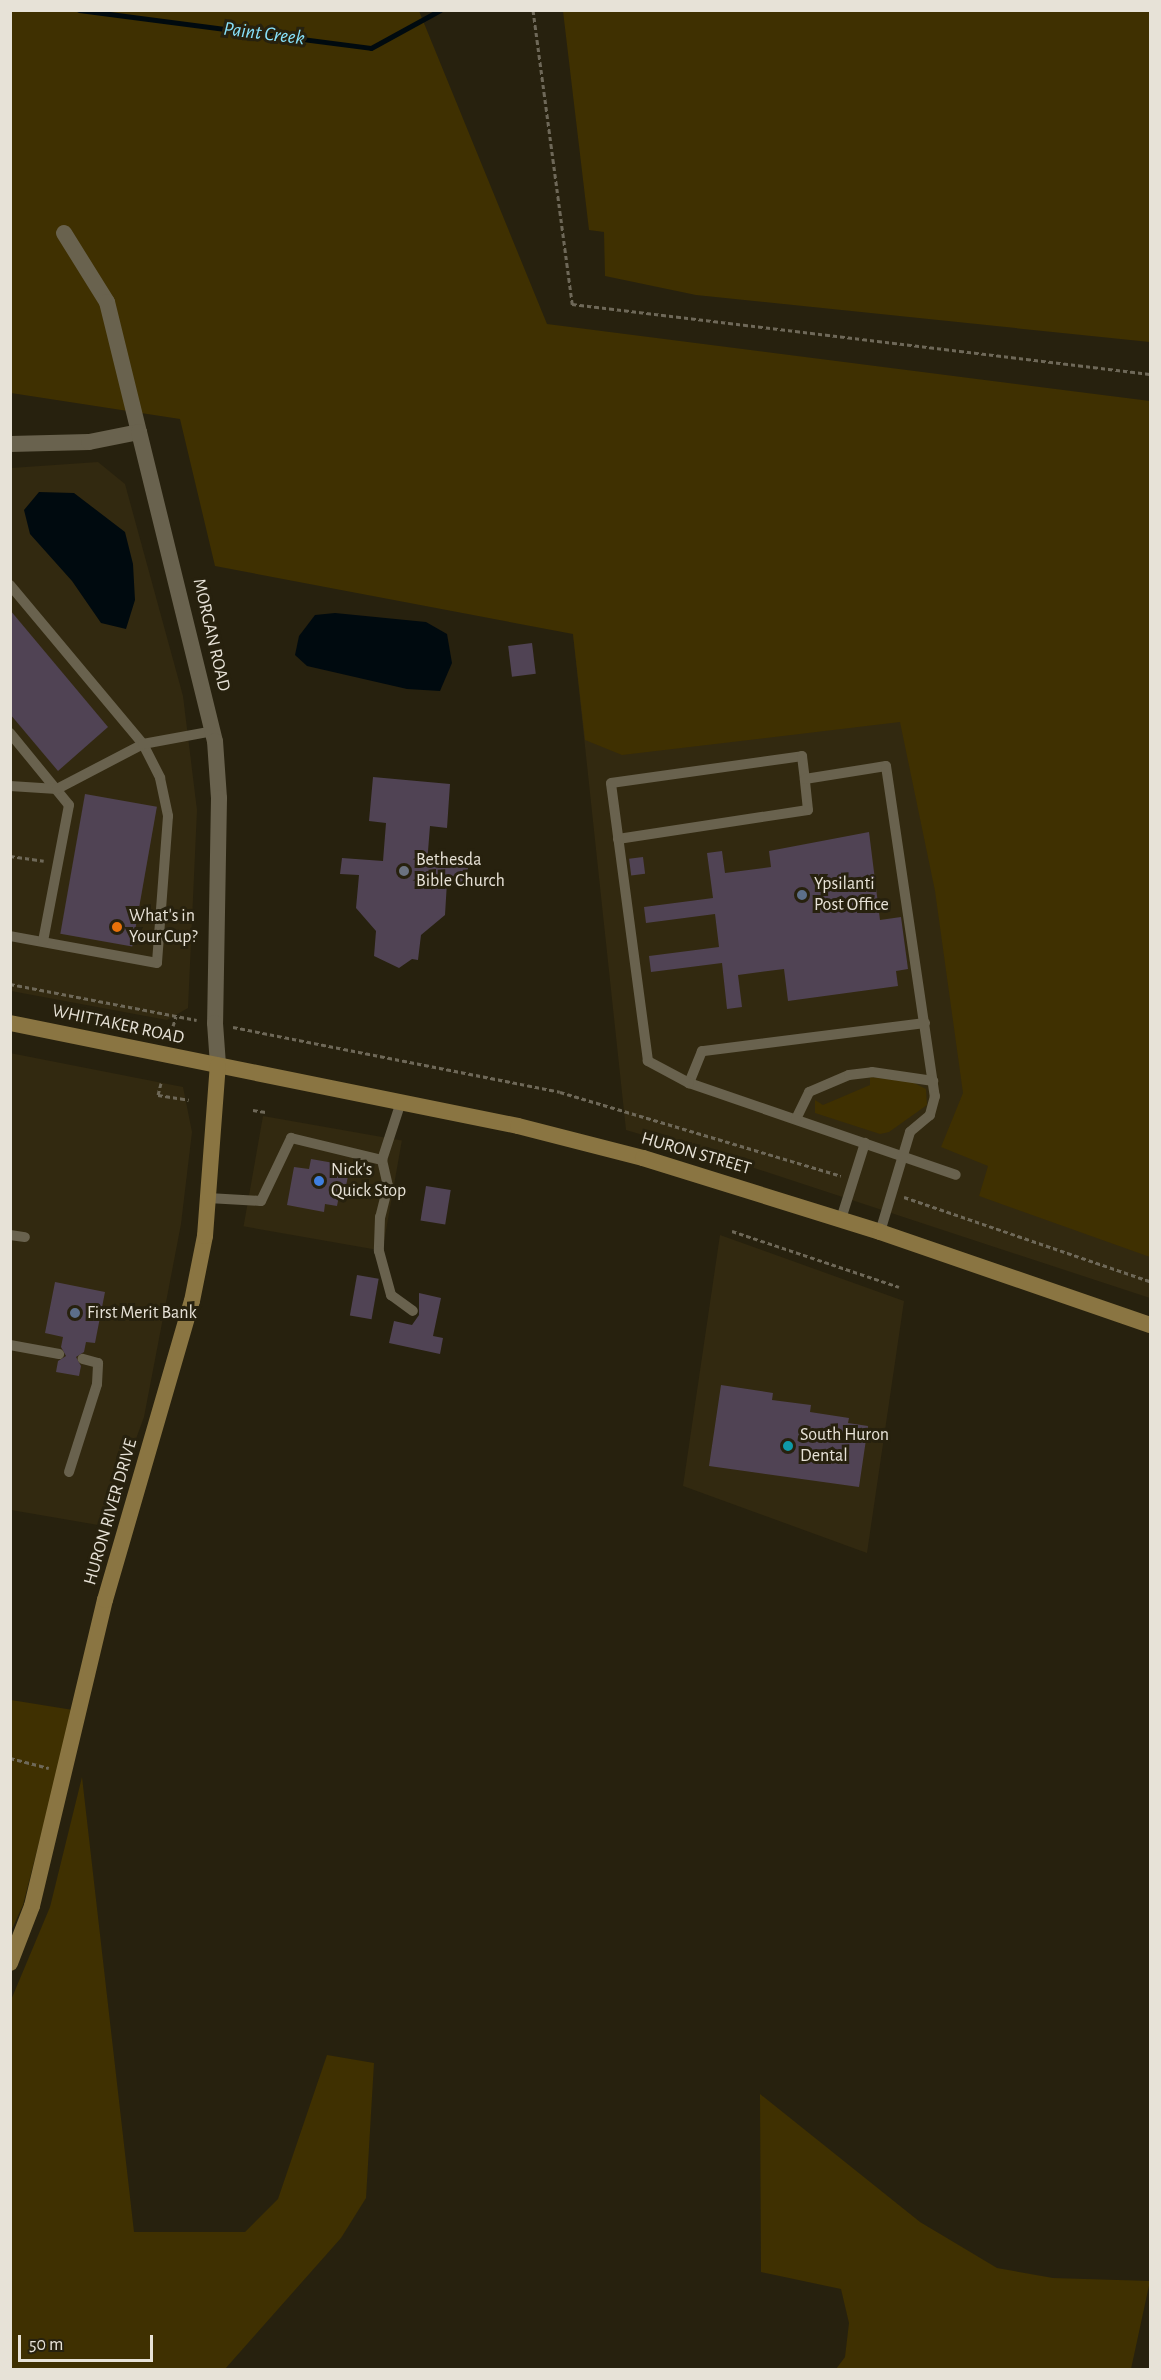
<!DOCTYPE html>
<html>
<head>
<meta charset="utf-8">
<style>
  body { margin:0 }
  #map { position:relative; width:1161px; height:2380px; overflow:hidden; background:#27210e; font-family:"Alegreya Sans",sans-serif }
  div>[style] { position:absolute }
  .built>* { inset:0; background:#322910; transform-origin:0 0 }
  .green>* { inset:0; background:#3f3001 }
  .water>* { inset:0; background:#000a0f }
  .stream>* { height:5px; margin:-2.5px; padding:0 2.5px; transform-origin:2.5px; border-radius:2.5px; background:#000a0f }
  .building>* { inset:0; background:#504354; transform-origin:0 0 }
  .path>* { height:3px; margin-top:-1.5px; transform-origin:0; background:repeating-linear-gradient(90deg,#6e6858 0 4.5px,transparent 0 7.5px) }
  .service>* { height:10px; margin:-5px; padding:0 5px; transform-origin:5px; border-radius:5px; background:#69624e }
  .minor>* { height:16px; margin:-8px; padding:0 8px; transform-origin:8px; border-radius:8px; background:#69624e }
  .tertiary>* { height:16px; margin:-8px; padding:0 8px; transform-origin:8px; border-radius:8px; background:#69624e }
  .secondary>* { height:16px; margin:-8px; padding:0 8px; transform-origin:8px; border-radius:8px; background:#8a7542 }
  .dots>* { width:16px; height:16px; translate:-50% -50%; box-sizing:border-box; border:3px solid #27210e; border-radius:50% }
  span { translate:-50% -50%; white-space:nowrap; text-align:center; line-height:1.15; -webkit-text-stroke:6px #27210e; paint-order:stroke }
  .street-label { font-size:18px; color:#e7e2d7 }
  .poi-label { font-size:18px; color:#e7e2d7 }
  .left { translate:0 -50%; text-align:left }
  .water-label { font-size:20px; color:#88e2fc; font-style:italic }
  .frame { position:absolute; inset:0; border:12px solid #e7e2d7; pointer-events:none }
  .scale { position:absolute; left:18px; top:2335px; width:135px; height:27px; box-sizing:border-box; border:3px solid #e7e2d7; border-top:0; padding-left:8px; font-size:18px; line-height:21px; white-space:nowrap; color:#e7e2d7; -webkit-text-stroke:4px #27210e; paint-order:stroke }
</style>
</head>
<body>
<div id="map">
  <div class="built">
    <i style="clip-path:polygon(1150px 401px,1150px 1298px,751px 1167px,626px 1130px,573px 634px)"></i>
    <i style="clip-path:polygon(98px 462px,125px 484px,183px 696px,197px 810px,188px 1008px,167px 1020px,11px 991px,11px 468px)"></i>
    <i style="clip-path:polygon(10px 1053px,183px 1087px,192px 1132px,181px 1224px,144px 1417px,104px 1526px,11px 1510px)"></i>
    <i style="left:263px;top:1116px;width:141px;height:112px;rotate:10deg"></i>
    <i style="clip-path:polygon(720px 1235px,904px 1301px,867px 1553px,683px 1486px)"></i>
  </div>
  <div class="green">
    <i style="clip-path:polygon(10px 11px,419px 11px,547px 324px,1150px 401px,1150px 1257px,979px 1196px,988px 1166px,941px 1147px,963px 1093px,935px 891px,900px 722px,622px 755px,585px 740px,573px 634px,215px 566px,180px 419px,11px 393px)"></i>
    <i style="clip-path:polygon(563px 11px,1150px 11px,1150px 342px,696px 295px,605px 276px,604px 232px,589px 230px)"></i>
    <i style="clip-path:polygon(870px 1077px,912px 1082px,926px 1089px,927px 1105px,889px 1132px,880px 1134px,815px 1113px,815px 1100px,823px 1105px,870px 1085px)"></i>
    <i style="clip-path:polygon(11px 1700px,73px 1710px,23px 1905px,11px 1931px)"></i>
    <i style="clip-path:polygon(82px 1777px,134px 2232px,245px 2232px,278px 2199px,327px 2055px,374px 2063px,366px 2198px,341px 2238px,225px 2369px,11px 2369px,11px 2000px,50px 1907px)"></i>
    <i style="clip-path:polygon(760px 2094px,920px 2222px,997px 2268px,1053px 2278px,1150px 2281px,1131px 2369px,836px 2369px,845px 2357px,849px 2323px,841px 2289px,761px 2272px)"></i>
  </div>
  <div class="water">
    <i style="clip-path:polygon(39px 492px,74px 493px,125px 532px,133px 564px,135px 600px,126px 629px,101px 623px,72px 581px,30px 534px,24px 510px)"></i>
    <i style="clip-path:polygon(335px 613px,426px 622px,447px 634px,452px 663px,440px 691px,407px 689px,307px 666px,295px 655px,299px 636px,315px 615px)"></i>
  </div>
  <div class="stream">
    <i style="left:79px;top:10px;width:294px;rotate:7.4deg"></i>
    <i style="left:371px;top:48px;width:79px;rotate:-28.8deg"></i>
  </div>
  <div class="building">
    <i style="clip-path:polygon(10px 610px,108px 727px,58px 771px,10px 714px)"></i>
    <i style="left:532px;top:643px;width:31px;height:24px;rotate:83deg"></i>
    <i style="clip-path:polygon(373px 777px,450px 784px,447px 828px,430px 826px,427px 864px,468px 868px,466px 884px,447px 882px,445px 915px,421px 935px,418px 960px,412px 959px,399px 968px,374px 956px,376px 931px,356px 908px,359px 875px,340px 874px,342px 858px,383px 861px,386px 823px,369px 821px)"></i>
    <i style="left:85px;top:794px;width:73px;height:142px;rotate:10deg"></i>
    <i style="clip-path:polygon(869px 832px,880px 920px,901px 917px,908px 969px,896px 971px,898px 986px,788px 1001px,784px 969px,738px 975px,742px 1007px,727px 1009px,722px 963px,651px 972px,649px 956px,719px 947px,715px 914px,646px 923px,644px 907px,713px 898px,707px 853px,722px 851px,725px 873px,771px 867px,769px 851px)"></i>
    <i style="left:643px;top:857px;width:17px;height:14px;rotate:83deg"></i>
    <i style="clip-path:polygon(311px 1159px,334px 1163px,332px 1173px,348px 1176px,344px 1196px,339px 1196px,337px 1206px,325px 1204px,324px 1212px,287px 1205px,294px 1167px,309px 1169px)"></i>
    <i style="left:426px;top:1186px;width:25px;height:35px;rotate:9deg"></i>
    <i style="left:357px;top:1275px;width:22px;height:41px;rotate:10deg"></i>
    <i style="clip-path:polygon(55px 1282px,105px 1292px,95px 1343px,86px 1342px,84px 1352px,76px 1357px,81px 1366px,79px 1376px,56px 1372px,58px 1361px,66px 1356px,61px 1347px,63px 1337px,45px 1333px)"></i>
    <i style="clip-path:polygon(419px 1293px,441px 1298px,433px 1336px,443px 1338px,440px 1354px,389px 1343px,394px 1321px,412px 1325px,419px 1315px)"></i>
    <i style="clip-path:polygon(721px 1385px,773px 1393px,772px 1400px,811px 1405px,810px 1412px,849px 1418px,848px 1423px,868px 1426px,859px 1487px,709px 1466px)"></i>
  </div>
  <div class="path">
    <i style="left:533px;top:10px;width:297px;rotate:82.4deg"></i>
    <i style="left:572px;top:304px;width:582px;rotate:6.91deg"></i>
    <i style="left:10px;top:856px;width:34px;rotate:8deg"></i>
    <i style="left:10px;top:984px;width:190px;rotate:10.9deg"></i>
    <i style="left:173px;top:1026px;width:10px;rotate:-73deg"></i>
    <i style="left:233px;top:1027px;width:333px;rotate:11.2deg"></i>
    <i style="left:560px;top:1092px;width:293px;rotate:16.6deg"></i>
    <i style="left:161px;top:1083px;width:12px;rotate:104deg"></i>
    <i style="left:158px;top:1095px;width:31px;rotate:9deg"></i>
    <i style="left:253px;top:1110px;width:13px;rotate:9deg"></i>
    <i style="left:904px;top:1197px;width:260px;rotate:18.9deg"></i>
    <i style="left:732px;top:1231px;width:176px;rotate:18.5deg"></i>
    <i style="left:10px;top:1758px;width:40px;rotate:14.4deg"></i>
  </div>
  <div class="service">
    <i style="left:10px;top:585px;width:207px;rotate:50.1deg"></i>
    <i style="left:143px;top:744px;width:38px;rotate:63deg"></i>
    <i style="left:160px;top:778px;width:39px;rotate:78deg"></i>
    <i style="left:168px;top:816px;width:147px;rotate:94.3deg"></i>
    <i style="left:157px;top:963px;width:149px;rotate:-169.6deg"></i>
    <i style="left:10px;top:733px;width:93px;rotate:50.7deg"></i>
    <i style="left:69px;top:805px;width:138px;rotate:100.8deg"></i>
    <i style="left:10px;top:786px;width:47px;rotate:3.7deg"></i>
    <i style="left:57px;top:789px;width:97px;rotate:-27.6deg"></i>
    <i style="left:143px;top:744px;width:71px;rotate:-10.5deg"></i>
    <i style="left:618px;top:839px;width:192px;rotate:-8.7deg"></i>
    <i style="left:808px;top:810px;width:31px;rotate:-96deg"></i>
    <i style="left:925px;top:1023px;width:225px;rotate:172.8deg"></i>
    <i style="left:702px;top:1051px;width:35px;rotate:112deg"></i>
    <i style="left:689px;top:1083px;width:282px;rotate:19deg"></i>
    <i style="left:689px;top:1083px;width:47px;rotate:-151.8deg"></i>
    <i style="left:648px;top:1061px;width:280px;rotate:-97.6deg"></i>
    <i style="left:611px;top:783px;width:193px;rotate:-8deg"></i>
    <i style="left:802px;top:756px;width:23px;rotate:83deg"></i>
    <i style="left:805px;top:779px;width:82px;rotate:-9.1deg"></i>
    <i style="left:886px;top:766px;width:334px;rotate:81.6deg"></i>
    <i style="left:935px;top:1096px;width:20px;rotate:105deg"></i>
    <i style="left:930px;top:1115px;width:26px;rotate:140deg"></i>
    <i style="left:910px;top:1132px;width:104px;rotate:106.7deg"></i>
    <i style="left:796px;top:1119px;width:30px;rotate:-64deg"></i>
    <i style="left:809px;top:1092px;width:43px;rotate:-23deg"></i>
    <i style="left:849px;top:1075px;width:23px;rotate:-7deg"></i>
    <i style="left:872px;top:1072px;width:62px;rotate:8.4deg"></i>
    <i style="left:382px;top:1160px;width:27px;rotate:77deg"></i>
    <i style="left:388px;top:1186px;width:32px;rotate:104deg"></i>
    <i style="left:380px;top:1217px;width:34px;rotate:92deg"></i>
    <i style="left:379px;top:1251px;width:46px;rotate:74.7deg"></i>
    <i style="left:391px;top:1295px;width:27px;rotate:36deg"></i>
    <i style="left:208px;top:1198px;width:53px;rotate:3.2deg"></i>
    <i style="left:261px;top:1201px;width:70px;rotate:-64.5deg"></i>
    <i style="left:291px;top:1138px;width:94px;rotate:13.6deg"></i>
    <i style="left:382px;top:1160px;width:61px;rotate:-71.9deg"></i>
    <i style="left:841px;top:1219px;width:80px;rotate:-72.5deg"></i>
    <i style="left:10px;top:1235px;width:15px;rotate:8deg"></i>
    <i style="left:10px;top:1345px;width:50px;rotate:10.4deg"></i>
    <i style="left:69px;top:1472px;width:92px;rotate:-72.3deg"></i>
    <i style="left:97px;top:1384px;width:21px;rotate:-87deg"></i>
    <i style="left:98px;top:1363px;width:16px;rotate:-165deg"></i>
  </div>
  <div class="minor">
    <i style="left:64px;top:233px;width:81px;rotate:58.1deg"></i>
    <i style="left:107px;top:302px;width:134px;rotate:76.2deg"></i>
  </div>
  <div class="tertiary">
    <i style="left:10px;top:444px;width:79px;rotate:-1.5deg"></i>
    <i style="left:89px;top:442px;width:51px;rotate:-11.3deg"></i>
    <i style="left:139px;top:432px;width:318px;rotate:76.2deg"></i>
    <i style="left:215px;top:741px;width:57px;rotate:86deg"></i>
    <i style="left:219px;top:798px;width:225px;rotate:91deg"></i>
    <i style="left:215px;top:1023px;width:42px;rotate:85.9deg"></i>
  </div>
  <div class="secondary">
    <i style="left:10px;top:1023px;width:518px;rotate:11.46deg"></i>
    <i style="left:518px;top:1126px;width:129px;rotate:14.4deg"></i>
    <i style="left:643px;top:1158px;width:248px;rotate:17.3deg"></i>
    <i style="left:880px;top:1232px;width:286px;rotate:19deg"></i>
    <i style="left:10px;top:1963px;width:61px;rotate:-68.9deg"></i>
    <i style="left:32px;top:1906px;width:315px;rotate:-76.6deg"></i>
    <i style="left:105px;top:1600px;width:311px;rotate:-73.8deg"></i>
    <i style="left:192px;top:1301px;width:66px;rotate:-78.7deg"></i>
    <i style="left:205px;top:1236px;width:171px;rotate:-85.7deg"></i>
  </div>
  <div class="dots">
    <i style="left:404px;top:871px;background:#6b7280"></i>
    <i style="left:802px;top:895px;background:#5c6f8a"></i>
    <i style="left:117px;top:927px;background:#e8710a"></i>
    <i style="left:319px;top:1181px;background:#3f7fe0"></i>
    <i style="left:75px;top:1313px;background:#5c6f8a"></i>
    <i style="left:788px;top:1446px;background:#0f9aa8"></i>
  </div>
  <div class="street-label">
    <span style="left:211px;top:635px;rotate:77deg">MORGAN ROAD</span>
    <span style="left:118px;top:1025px;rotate:12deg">WHITTAKER ROAD</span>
    <span style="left:696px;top:1154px;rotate:16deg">HURON STREET</span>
    <span style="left:111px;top:1512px;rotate:-74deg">HURON RIVER DRIVE</span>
  </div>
  <div class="poi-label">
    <span class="left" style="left:416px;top:871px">Bethesda<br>Bible Church</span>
    <span class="left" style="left:814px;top:895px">Ypsilanti<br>Post Office</span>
    <span class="left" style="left:129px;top:927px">What's in<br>Your Cup?</span>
    <span class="left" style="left:331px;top:1181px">Nick's<br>Quick Stop</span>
    <span class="left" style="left:87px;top:1313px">First Merit Bank</span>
    <span class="left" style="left:800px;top:1446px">South Huron<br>Dental</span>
  </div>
  <div class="water-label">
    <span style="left:264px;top:34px;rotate:7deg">Paint Creek</span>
  </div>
  <div class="frame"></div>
  <div class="scale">50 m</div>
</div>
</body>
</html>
